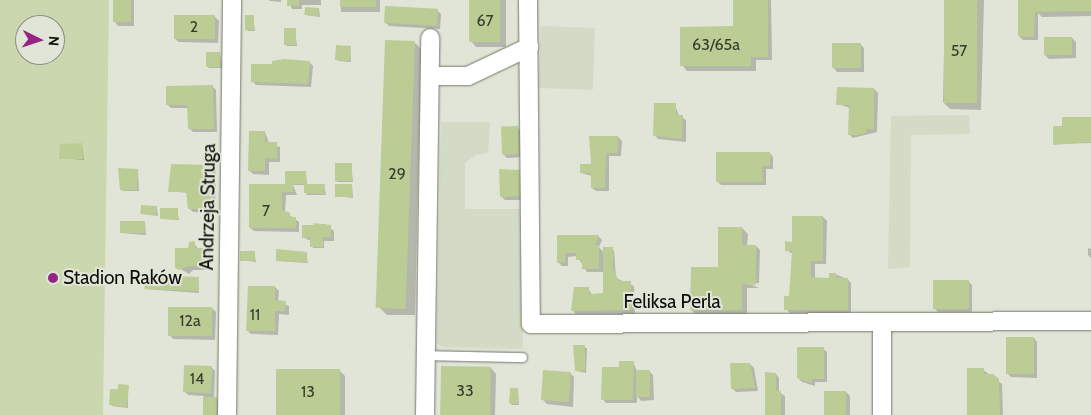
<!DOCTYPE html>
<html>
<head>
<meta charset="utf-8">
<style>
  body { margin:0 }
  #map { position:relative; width:1091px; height:415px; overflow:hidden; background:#e0e5d7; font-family:Cabin,sans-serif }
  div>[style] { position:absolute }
  .built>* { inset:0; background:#d3dac5; transform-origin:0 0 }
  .green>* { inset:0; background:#cad7af }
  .shadow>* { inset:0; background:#0003; transform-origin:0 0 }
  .building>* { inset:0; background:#bbcd94; transform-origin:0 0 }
  .roads { filter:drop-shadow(0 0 1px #74786c) drop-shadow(0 0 1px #74786c) }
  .service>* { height:9px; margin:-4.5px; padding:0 4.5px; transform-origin:4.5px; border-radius:4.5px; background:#fff }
  .minor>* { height:18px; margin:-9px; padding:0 9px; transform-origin:9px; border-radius:9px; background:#fff }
  .dots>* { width:14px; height:14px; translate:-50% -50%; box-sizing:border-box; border:2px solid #e0e5d7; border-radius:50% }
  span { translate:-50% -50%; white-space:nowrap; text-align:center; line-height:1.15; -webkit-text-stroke:4px #e0e5d7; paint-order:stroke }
  .number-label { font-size:16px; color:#373d2c }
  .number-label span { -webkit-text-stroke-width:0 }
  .street-label { font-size:19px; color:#0b0d09 }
  .poi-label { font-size:19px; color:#0b0d09 }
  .left { translate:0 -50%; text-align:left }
  .north { position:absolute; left:15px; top:15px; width:50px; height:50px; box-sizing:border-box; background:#e0e5d7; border:1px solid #8b8f85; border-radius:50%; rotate:94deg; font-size:14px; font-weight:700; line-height:20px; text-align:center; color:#0b0d09 }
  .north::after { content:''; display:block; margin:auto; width:18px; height:22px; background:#972483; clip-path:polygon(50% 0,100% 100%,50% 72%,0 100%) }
</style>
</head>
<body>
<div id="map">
  <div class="built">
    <i style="left:541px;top:26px;width:54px;height:62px;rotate:2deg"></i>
    <i style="clip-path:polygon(969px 115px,970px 134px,911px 135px,910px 267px,888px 269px,891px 116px)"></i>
    <i style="clip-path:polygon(441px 122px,490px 122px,488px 153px,476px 155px,465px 163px,465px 209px,520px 209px,523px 349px,442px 347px,437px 343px)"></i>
  </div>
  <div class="green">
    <i style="clip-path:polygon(evenodd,0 0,109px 0,103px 415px,0 415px,0 0,25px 25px,55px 25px,55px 55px,25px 55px,25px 25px)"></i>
  </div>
  <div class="shadow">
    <i style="clip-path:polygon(115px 0,134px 0,134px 26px,118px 26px,115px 22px)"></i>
    <i style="clip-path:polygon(269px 0,281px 0,281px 2px,270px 1px)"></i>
    <i style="clip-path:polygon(288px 0,321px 0,321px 5px,302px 5px,302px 9px,292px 9px)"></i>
    <i style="left:341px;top:0;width:39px;height:12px"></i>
    <i style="clip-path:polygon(471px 0,506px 0,506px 47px,476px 47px,471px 41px)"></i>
    <i style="clip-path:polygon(734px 0,771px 0,772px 60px,756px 60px,756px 71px,687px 71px,682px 65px,736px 28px)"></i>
    <i style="clip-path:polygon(945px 0,984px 0,981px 110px,950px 109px,943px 102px)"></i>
    <i style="clip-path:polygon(1019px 0,1091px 0,1091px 16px,1042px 17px,1038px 13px,1038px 40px,1023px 40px,1019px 36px)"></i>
    <i style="clip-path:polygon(319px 9px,320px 17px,306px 15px)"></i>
    <i style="clip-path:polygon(437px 10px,441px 14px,440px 29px,389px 26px,385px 22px)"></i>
    <i style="clip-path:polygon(215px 17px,219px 21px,218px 43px,179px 42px,175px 39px)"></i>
    <i style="clip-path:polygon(253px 17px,255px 31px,248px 31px,247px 30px)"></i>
    <i style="clip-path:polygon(295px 30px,297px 46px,287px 46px,285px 44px)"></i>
    <i style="clip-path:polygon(1072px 38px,1076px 42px,1076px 58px,1049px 59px,1045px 55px)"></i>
    <i style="clip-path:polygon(414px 42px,421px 49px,415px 315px,387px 315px,380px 308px)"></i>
    <i style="clip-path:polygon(860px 44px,864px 48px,864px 72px,837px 72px,834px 68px)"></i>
    <i style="clip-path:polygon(350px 47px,351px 62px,339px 61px,337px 60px)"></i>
    <i style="clip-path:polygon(220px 53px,222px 68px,209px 68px,207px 66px)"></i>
    <i style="clip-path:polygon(309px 62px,313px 66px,311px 87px,256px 85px,252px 81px)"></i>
    <i style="clip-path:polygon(212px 86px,216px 90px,217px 132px,193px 132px,189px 128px,188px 108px,171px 108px,167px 104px)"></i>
    <i style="clip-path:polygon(874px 89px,878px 93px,877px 132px,853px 138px,849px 134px,850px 108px,838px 104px)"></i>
    <i style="clip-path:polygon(675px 105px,679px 116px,686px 120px,686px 142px,658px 139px,655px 135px)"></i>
    <i style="clip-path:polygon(1091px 119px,1091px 143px,1054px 144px,1063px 127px)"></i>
    <i style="clip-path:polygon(517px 127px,521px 131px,523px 157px,507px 158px,503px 154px)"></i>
    <i style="clip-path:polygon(265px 132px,269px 143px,280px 147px,280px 162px,269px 162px,269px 175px,253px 174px,249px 170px)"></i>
    <i style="clip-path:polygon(618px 137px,622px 141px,621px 156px,609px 156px,609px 191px,596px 191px,592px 188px,592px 176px,581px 173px)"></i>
    <i style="clip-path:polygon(82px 145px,84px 160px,61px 158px)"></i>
    <i style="clip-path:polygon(770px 153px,773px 157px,773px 169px,766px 169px,766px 185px,721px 185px,717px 181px)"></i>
    <i style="clip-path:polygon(351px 164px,353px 182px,337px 182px,336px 180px)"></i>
    <i style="clip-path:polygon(212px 166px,216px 170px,215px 213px,193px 212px,189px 208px,188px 193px,170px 191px)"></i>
    <i style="clip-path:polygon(138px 170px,139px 191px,123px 191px,121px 189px)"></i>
    <i style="clip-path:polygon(521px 171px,527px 200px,505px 200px,501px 196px)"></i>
    <i style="clip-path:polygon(306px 172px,307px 185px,324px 186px,326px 195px,307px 195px,305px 185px,293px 185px,297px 195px,286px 195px,285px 212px,299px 222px,299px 232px,254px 231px,250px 228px,286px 185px)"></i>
    <i style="clip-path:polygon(352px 186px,353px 198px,336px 196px)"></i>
    <i style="clip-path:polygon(157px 207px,158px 216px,142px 214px)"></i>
    <i style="clip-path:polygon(177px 209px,179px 220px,162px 219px)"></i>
    <i style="clip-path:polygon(823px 217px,827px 221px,826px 264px,815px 264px,815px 279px,830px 279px,835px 274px,847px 279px,851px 283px,851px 313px,790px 313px,786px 309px,790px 297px,793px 254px,786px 250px)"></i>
    <i style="clip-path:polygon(145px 222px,146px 235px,121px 233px)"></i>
    <i style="clip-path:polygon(315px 224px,325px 224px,334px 231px,334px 241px,324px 241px,324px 248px,313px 248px,311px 241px,303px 237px)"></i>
    <i style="clip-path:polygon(742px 228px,748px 234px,747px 246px,756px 246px,760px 250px,759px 283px,747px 283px,759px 288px,747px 288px,747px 315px,697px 315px,691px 310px)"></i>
    <i style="clip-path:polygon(558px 236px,598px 236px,602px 240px,599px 247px,604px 253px,614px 250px,616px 278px,634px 286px,635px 314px,576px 314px,572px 310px,588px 288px,592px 295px,604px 295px,604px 272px,587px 272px,577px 256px,568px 257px,568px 266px,562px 266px,558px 262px)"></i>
    <i style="clip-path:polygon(194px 243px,198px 249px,206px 249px,210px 253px,210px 270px,193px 270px,189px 274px,177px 267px)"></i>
    <i style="clip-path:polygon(1088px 248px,1091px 249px,1091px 258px,1088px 255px)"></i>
    <i style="clip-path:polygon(254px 252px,256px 262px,241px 260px)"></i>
    <i style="clip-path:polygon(306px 253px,308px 263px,277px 261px)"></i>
    <i style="clip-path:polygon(198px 279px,199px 293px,145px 289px)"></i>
    <i style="clip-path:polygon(968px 281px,972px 285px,972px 312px,938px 312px,934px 308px)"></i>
    <i style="clip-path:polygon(275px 287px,279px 291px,278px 302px,289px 306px,289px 315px,279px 314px,278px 335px,251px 334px,247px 330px)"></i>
    <i style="clip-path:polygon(212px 308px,216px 312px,215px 340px,173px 339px,170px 335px)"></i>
    <i style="clip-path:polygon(1034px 338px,1037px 342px,1037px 378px,1011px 377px,1007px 373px)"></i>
    <i style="clip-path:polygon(574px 346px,587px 348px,586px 373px,576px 371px)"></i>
    <i style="clip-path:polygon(823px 349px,827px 352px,827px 382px,815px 382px,815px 386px,802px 382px,798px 378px)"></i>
    <i style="clip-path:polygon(633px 362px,637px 371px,649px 371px,653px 375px,654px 400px,641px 401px,637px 396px,637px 403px,606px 403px,603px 399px,620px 368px)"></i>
    <i style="clip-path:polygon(750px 364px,754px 368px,758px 391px,736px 392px,732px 388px)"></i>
    <i style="clip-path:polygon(211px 367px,215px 371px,214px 398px,221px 402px,220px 415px,203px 415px,204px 396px,188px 395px,184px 391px)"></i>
    <i style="clip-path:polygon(491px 368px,496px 374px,495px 415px,441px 415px)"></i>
    <i style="clip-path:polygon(339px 370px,345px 376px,345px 415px,278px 415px)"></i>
    <i style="clip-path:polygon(983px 370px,1002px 384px,1003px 415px,968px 415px)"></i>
    <i style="clip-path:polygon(570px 373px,574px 377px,573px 407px,547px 404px,543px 400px)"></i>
    <i style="clip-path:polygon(776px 374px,779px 378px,779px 392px,785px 396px,785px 415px,766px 415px)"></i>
    <i style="clip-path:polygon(128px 386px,128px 408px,112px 406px,119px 391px)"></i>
    <i style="clip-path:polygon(518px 389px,519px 405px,512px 405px,510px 403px)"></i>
    <i style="clip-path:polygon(846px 392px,850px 396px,850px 415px,825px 415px)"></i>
  </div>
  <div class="building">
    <i style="left:113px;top:0;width:18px;height:22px"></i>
    <i style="left:287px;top:0;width:12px;height:6px"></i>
    <i style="left:340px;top:0;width:36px;height:7px"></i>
    <i style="left:469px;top:0;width:31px;height:42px"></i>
    <i style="clip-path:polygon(733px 0,768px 0,768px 57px,751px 57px,751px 66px,680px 66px,680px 27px,733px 26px)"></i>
    <i style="left:944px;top:0;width:33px;height:103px"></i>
    <i style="clip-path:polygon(1018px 0,1091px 0,1091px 11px,1035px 12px,1034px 37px,1018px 36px)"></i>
    <i style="left:385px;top:6px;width:53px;height:17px;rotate:3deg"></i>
    <i style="left:305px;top:7px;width:14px;height:8px;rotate:4deg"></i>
    <i style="left:174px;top:15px;width:41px;height:24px"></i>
    <i style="left:245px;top:15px;width:9px;height:15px"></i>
    <i style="left:284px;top:28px;width:12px;height:17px"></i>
    <i style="left:1044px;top:37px;width:28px;height:18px"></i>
    <i style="left:385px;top:40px;width:30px;height:268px;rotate:2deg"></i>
    <i style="left:861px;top:43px;width:25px;height:29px;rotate:90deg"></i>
    <i style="left:336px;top:45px;width:15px;height:15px;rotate:4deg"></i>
    <i style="left:206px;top:52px;width:14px;height:15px"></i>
    <i style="clip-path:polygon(284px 59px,310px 61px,308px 84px,251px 82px,251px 64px,272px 64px,272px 61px)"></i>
    <i style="clip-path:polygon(213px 85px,214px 129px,188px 129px,187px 105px,166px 105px,166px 86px)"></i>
    <i style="clip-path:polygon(837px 87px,874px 88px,874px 129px,866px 129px,866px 133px,859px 135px,848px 135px,849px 105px,836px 105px)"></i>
    <i style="clip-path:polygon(654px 103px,676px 103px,676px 115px,683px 115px,682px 139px,653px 136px)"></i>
    <i style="clip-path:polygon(1062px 117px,1091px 117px,1091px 142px,1053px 145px,1053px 126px,1062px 126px)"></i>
    <i style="left:518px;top:126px;width:28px;height:17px;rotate:88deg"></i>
    <i style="clip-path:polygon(249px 131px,265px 131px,265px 142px,277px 142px,277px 159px,265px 158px,265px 171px,248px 171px)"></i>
    <i style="clip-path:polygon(589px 136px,618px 136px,618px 153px,606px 153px,605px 188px,591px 188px,591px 173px,580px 173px,580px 164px,591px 164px)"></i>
    <i style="clip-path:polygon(82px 143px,83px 159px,59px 159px,60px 144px)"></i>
    <i style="clip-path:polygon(716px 152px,770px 152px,770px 166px,762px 166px,763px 182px,716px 182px)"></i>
    <i style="left:335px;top:163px;width:17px;height:18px"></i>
    <i style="clip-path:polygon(171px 164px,213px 165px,212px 209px,188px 209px,186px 192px,168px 192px)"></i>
    <i style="clip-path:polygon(118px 168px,138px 169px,137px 190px,120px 190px)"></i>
    <i style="clip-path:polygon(499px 169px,521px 170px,524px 196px,500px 197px)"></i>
    <i style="clip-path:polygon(285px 171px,306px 171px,306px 184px,325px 184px,324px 194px,304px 193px,304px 184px,293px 184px,293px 192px,282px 192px,282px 210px,290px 213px,290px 217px,296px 217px,296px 228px,249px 228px,249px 184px,285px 184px)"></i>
    <i style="left:335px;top:184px;width:17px;height:13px"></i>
    <i style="left:141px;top:205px;width:16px;height:9px;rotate:4deg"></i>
    <i style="left:160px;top:208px;width:18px;height:11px"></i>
    <i style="clip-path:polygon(792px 216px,823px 216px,823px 261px,811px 261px,811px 277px,829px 278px,829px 273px,836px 273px,836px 278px,848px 278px,848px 310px,784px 310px,784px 296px,789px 296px,792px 251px,785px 251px,785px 241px,792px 242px)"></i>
    <i style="left:120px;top:221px;width:25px;height:12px"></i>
    <i style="clip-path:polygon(313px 223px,331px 225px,331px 237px,323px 237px,323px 247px,310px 247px,310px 237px,302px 238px,302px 225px,314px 225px)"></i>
    <i style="clip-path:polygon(718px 227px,742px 227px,742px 245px,756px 245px,756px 285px,742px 284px,742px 310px,690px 310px,691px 267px,718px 267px)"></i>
    <i style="clip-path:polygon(557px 235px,599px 235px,595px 245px,599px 245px,599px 269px,582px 269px,582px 260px,576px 260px,576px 253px,565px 253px,565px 262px,557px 263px)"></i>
    <i style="clip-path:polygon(195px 241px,195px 248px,207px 248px,207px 266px,189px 266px,179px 270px,175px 268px,175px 248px,188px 248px,189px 242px)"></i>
    <i style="clip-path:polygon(603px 247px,613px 247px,613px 269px,619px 281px,631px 281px,631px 310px,571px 311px,574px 287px,589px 287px,589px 294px,603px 293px)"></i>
    <i style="clip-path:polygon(276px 249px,307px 252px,307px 262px,276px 261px)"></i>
    <i style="left:240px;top:251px;width:15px;height:10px"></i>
    <i style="left:145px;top:275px;width:54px;height:14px;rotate:2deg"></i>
    <i style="left:933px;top:280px;width:36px;height:29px"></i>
    <i style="clip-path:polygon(248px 286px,275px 286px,275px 300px,286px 301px,285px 311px,275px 311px,275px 331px,246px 331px)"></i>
    <i style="left:168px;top:307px;width:44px;height:29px"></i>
    <i style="left:1006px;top:337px;width:28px;height:37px"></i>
    <i style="clip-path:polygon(573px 345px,585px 345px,585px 371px,575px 371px)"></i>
    <i style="clip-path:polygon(797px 347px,824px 347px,824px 379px,812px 379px,811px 383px,797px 378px)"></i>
    <i style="clip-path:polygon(619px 361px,634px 361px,633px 400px,601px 400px,602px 367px,619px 367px)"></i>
    <i style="clip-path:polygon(730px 363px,750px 363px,755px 388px,731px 389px)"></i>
    <i style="left:184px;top:365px;width:28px;height:27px;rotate:2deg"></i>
    <i style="left:441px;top:366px;width:50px;height:49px;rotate:1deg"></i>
    <i style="clip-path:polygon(967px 368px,984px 368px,984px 374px,993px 374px,999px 379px,1000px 415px,967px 415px)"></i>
    <i style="left:276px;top:369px;width:64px;height:46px"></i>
    <i style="left:543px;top:370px;width:28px;height:30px;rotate:4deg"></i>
    <i style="left:636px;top:370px;width:14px;height:27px"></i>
    <i style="clip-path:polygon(765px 372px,776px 373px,776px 391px,781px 391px,781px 415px,765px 415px)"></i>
    <i style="clip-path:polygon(118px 384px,129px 385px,127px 407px,109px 405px,110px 389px,118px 389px)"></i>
    <i style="clip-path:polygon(510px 388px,518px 388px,518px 404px,509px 403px)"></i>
    <i style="left:824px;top:391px;width:22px;height:24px"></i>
    <i style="left:203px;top:397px;width:14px;height:18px"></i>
  </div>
  <div class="roads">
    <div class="service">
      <i style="left:424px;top:355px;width:98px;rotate:1.2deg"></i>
    </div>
    <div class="minor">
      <i style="left:528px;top:0;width:324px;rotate:89.5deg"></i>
      <i style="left:531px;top:324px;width:560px;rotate:-0.31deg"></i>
      <i style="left:430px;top:76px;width:38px"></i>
      <i style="left:468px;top:76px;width:68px;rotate:-25.4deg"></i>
      <i style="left:882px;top:322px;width:93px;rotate:90deg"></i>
      <i style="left:227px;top:415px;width:415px;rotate:-89.3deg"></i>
      <i style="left:425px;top:415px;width:377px;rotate:-89.2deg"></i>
    </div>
  </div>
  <div class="dots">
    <i style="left:53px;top:278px;background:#972483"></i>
  </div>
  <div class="number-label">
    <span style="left:485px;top:21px">67</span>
    <span style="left:194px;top:27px">2</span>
    <span style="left:716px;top:45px">63/65a</span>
    <span style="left:959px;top:51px">57</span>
    <span style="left:397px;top:174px">29</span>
    <span style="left:266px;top:211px">7</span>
    <span style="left:255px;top:315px">11</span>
    <span style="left:190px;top:321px">12a</span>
    <span style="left:197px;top:379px">14</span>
    <span style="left:465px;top:391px">33</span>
    <span style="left:308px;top:392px">13</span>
  </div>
  <div class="street-label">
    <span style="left:208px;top:207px;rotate:-89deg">Andrzeja Struga</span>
    <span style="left:672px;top:302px">Feliksa Perla</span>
  </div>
  <div class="poi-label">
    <span class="left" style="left:63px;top:278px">Stadion Raków</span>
  </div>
  <div class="north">N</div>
</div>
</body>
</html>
